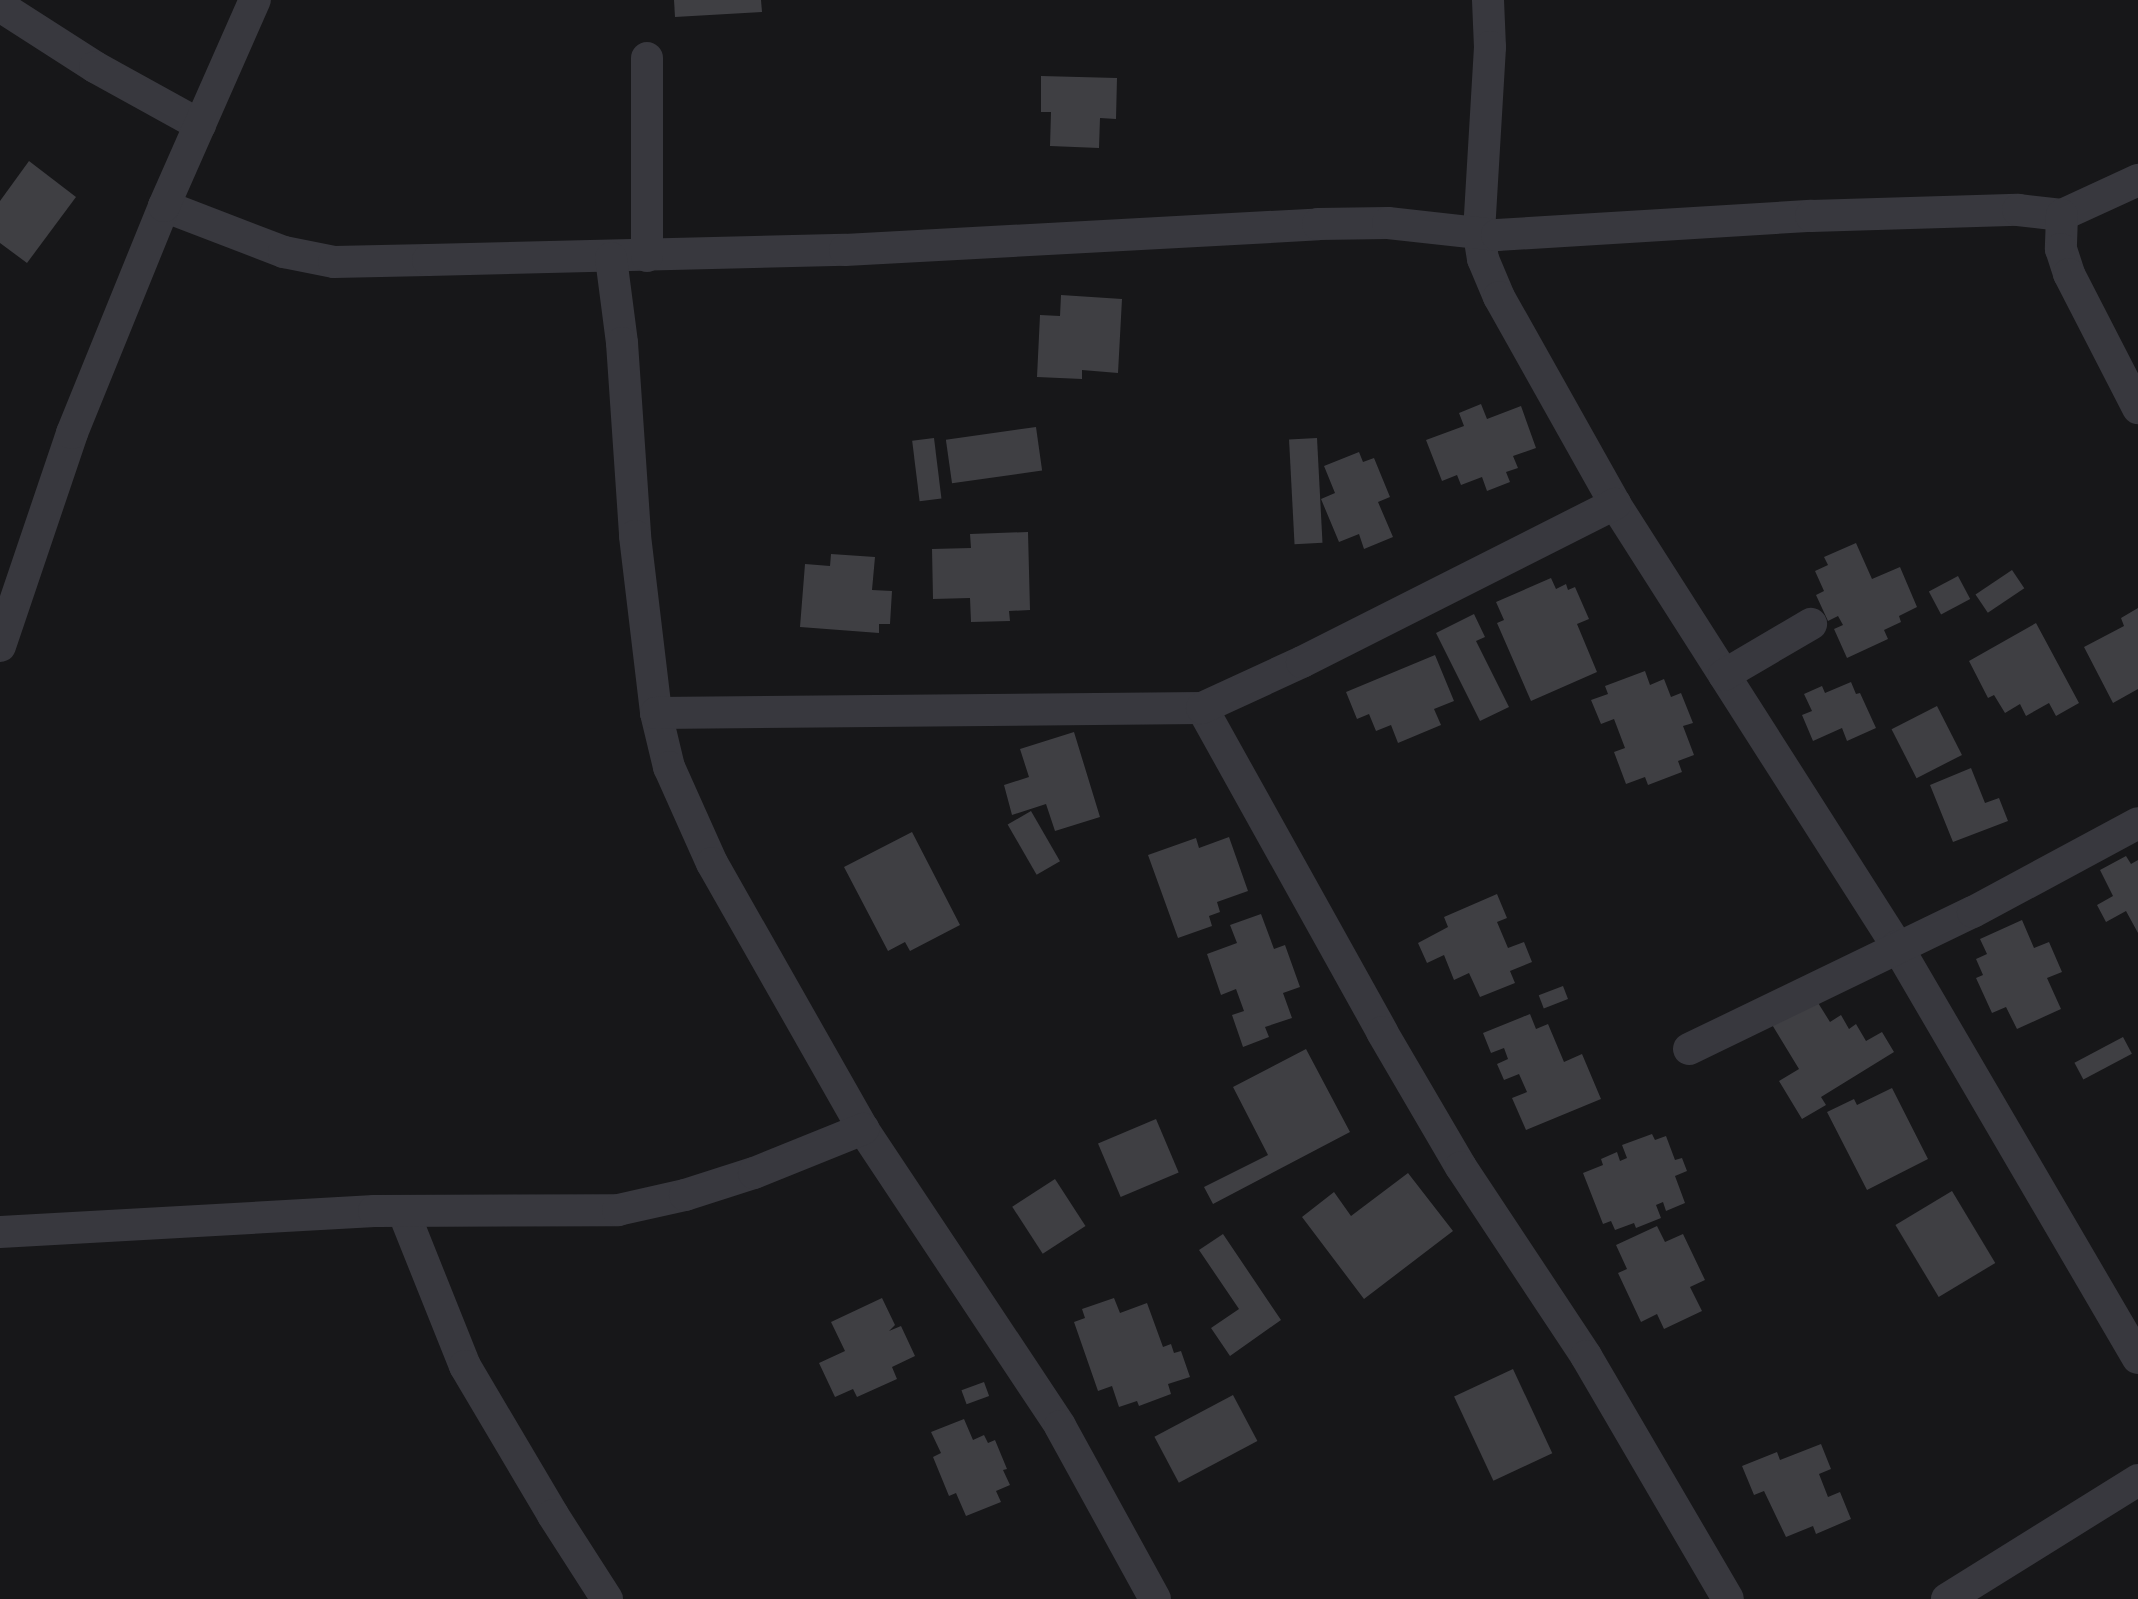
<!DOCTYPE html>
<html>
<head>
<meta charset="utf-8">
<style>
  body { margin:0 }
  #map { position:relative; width:2138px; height:1599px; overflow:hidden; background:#171719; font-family:"Golos Text",sans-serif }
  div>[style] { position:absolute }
  .building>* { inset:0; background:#3f3f43; transform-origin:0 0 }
  .minor>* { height:32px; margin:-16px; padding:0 16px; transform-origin:16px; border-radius:16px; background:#38383e }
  span { translate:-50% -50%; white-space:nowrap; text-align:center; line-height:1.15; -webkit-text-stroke:7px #121214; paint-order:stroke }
</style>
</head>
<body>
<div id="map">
  <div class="building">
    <i style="clip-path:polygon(674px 0,761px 0,762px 12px,675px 17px)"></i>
    <i style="clip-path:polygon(1041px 76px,1117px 78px,1116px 119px,1100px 118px,1099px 148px,1050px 146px,1051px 112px,1041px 112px)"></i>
    <i style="clip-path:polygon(29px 161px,76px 197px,27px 263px,0 243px,0 201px)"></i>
    <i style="clip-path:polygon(1061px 295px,1122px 299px,1118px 373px,1082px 370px,1082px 379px,1037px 377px,1040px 315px,1060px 316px)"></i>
    <i style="clip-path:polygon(1481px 404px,1487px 419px,1521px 406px,1536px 448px,1513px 456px,1518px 468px,1506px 472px,1510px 482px,1487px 491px,1482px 477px,1461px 485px,1457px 475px,1442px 481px,1426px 440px,1464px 426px,1459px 413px)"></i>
    <i style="left:1036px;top:427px;width:44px;height:91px;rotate:82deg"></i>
    <i style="left:934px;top:438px;width:61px;height:22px;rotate:83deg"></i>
    <i style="left:1317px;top:438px;width:105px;height:28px;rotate:87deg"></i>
    <i style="clip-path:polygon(1359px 452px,1363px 462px,1374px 458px,1390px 497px,1378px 502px,1393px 537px,1364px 549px,1359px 534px,1339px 542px,1321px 499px,1335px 493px,1324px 466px)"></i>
    <i style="clip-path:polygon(1028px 532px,1030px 610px,1009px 611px,1010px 621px,971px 622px,970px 598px,933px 599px,932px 549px,971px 548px,970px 534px)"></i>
    <i style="clip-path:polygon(1856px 543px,1872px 579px,1900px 567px,1917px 607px,1899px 616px,1901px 622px,1884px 630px,1888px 639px,1847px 658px,1834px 629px,1843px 625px,1838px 616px,1828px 621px,1816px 595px,1824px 591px,1815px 571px,1828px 565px,1824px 557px)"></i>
    <i style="clip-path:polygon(831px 554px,875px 557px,872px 590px,892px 591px,890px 624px,879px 624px,879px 633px,800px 627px,805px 564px,830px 566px)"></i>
    <i style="left:2012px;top:570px;width:22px;height:44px;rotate:56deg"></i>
    <i style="left:1958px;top:576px;width:26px;height:33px;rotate:62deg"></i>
    <i style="clip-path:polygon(1551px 578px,1556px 589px,1566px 584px,1568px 590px,1575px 587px,1589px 619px,1577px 624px,1597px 672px,1531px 701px,1497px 623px,1504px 620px,1496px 602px)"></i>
    <i style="clip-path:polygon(2138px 608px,2138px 689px,2113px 703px,2084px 647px,2124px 626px,2121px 618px)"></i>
    <i style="clip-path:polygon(1474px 614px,1485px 637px,1476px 641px,1509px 707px,1480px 721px,1436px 633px)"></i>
    <i style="clip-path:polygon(2036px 623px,2079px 703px,2056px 716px,2049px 703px,2026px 716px,2020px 704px,2005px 713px,1994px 695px,1988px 698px,1969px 661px)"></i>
    <i style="clip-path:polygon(1435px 655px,1454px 701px,1434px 709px,1441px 725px,1398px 743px,1391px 725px,1376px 731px,1369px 714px,1357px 719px,1346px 692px)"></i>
    <i style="clip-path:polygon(1645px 671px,1650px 685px,1664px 679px,1671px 697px,1681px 693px,1693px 723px,1683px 726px,1694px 755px,1678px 761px,1682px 772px,1648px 785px,1645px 777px,1626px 784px,1614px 752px,1625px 748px,1614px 719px,1601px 724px,1591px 700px,1608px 694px,1605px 686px)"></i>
    <i style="clip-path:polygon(1851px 682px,1856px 694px,1860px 693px,1876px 728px,1847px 741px,1842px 728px,1813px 741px,1802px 715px,1812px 711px,1804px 694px,1822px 686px,1825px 693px)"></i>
    <i style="left:1937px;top:706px;width:55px;height:51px;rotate:63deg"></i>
    <i style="clip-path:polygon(1074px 732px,1100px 817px,1055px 831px,1046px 804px,1012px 815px,1004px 785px,1029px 777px,1020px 749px)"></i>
    <i style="clip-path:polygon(1971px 768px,1985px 803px,1999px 798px,2008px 821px,1953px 842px,1930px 785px)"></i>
    <i style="left:1031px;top:811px;width:58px;height:27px;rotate:60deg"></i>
    <i style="clip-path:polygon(912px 832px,960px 925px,910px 951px,905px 942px,888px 951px,844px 867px)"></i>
    <i style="clip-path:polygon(1229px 837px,1248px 891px,1217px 902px,1220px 912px,1209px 916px,1212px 926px,1178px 938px,1148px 855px,1196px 838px,1199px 848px)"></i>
    <i style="clip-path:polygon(2126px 856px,2131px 864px,2138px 860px,2138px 933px,2126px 911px,2106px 922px,2097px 905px,2113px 896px,2100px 870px)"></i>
    <i style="clip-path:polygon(1497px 894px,1507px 918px,1497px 922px,1508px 948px,1524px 942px,1532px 962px,1510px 971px,1515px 983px,1480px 997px,1469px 973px,1454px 980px,1444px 955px,1427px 963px,1418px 943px,1448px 927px,1444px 917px)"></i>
    <i style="clip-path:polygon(1261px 914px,1274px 949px,1285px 945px,1300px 987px,1283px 993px,1292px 1018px,1265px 1027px,1269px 1037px,1243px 1047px,1232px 1015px,1244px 1011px,1236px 989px,1221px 995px,1207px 954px,1237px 943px,1230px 925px)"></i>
    <i style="clip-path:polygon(2022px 920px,2034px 948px,2049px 942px,2062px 972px,2047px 978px,2061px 1009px,2017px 1029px,2006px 1007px,1992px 1013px,1976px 978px,1983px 975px,1976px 959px,1987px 954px,1980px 939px)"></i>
    <i style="left:1563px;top:986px;width:14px;height:26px;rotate:69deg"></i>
    <i style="clip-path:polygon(1815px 998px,1830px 1022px,1841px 1015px,1849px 1029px,1856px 1024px,1866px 1041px,1882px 1032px,1894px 1052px,1821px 1097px,1826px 1105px,1802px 1119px,1779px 1081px,1799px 1069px,1771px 1023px)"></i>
    <i style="clip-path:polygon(1530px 1014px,1536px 1029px,1548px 1024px,1564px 1062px,1582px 1054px,1601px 1099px,1526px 1130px,1512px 1098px,1527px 1092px,1519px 1074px,1504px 1080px,1497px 1064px,1508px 1059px,1504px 1048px,1491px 1053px,1483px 1033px)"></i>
    <i style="left:2123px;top:1037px;width:19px;height:55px;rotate:62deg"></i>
    <i style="clip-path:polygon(1306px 1049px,1350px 1132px,1213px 1204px,1204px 1187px,1268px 1155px,1233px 1087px)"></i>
    <i style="clip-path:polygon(1892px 1088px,1928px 1159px,1867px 1190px,1827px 1112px,1854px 1099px,1857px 1105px)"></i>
    <i style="left:1156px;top:1119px;width:58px;height:63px;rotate:67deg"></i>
    <i style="clip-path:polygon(1652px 1134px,1655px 1140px,1666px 1136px,1675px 1160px,1682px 1158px,1687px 1171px,1675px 1176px,1685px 1203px,1666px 1211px,1663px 1202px,1656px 1205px,1661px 1218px,1636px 1228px,1634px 1223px,1615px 1230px,1611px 1221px,1603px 1224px,1583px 1173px,1603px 1165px,1601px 1159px,1617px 1152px,1620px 1161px,1627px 1158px,1622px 1145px)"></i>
    <i style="clip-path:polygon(1408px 1173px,1453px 1231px,1364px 1299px,1302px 1217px,1334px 1192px,1351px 1216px)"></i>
    <i style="left:1055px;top:1179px;width:56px;height:51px;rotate:57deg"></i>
    <i style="left:1952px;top:1191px;width:84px;height:66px;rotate:59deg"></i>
    <i style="clip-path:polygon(1657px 1226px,1665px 1242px,1683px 1234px,1705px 1280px,1690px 1287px,1702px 1311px,1664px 1329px,1657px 1314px,1641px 1322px,1618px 1273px,1627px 1269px,1616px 1245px)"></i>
    <i style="clip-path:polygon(1223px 1234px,1281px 1320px,1230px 1356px,1211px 1328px,1239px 1309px,1199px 1250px)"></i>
    <i style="clip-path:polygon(882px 1298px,895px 1325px,889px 1331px,901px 1326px,915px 1356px,892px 1367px,897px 1379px,857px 1397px,853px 1389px,835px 1397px,819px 1363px,845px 1351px,831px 1322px)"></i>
    <i style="clip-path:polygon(1114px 1298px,1120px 1313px,1147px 1303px,1163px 1347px,1171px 1344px,1174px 1353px,1181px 1351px,1190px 1377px,1168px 1384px,1171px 1394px,1139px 1406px,1137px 1401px,1119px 1407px,1112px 1386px,1098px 1391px,1074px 1322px,1085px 1318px,1082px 1309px)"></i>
    <i style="left:1513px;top:1369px;width:93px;height:65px;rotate:65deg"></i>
    <i style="left:984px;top:1382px;width:15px;height:24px;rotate:70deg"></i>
    <i style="left:1233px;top:1395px;width:52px;height:89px;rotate:62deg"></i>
    <i style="clip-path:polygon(964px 1419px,973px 1440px,984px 1435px,988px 1443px,995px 1440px,1007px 1469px,1003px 1470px,1010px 1485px,996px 1491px,1001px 1502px,966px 1516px,956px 1493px,949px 1496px,933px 1457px,941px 1453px,931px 1432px)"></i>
    <i style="clip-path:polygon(1821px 1444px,1831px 1469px,1819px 1474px,1828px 1497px,1840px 1492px,1851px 1519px,1816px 1534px,1813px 1526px,1786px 1537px,1764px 1491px,1754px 1495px,1742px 1466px,1777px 1452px,1780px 1460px)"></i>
  </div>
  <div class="minor">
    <i style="left:1488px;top:0;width:47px;rotate:87.6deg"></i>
    <i style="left:1490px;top:47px;width:187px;rotate:93.4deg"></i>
    <i style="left:1479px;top:234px;width:25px;rotate:81deg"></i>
    <i style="left:1483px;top:259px;width:41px;rotate:67.2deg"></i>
    <i style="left:1499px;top:297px;width:237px;rotate:60.7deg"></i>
    <i style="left:1615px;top:504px;width:524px;rotate:57.46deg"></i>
    <i style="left:1897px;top:946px;width:477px;rotate:59.7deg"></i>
    <i style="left:0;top:6px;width:113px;rotate:32.7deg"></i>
    <i style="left:95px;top:67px;width:120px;rotate:28.9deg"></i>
    <i style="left:164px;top:206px;width:129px;rotate:21deg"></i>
    <i style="left:284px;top:252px;width:51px;rotate:11.3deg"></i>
    <i style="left:334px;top:262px;width:94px;rotate:-1.2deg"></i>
    <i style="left:428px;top:260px;width:417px;rotate:-1.4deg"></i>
    <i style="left:845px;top:250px;width:474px;rotate:-3.1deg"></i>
    <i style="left:1318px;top:224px;width:70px;rotate:-0.8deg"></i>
    <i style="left:1388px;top:223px;width:110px;rotate:6.3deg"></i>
    <i style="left:1497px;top:235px;width:315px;rotate:-3.5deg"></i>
    <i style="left:1811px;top:216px;width:207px;rotate:-1.7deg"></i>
    <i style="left:2018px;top:210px;width:44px;rotate:6.5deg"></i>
    <i style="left:2062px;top:215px;width:84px;rotate:-24.7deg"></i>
    <i style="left:2062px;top:215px;width:34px;rotate:92deg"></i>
    <i style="left:2061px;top:249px;width:26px;rotate:72deg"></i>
    <i style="left:2069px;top:274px;width:151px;rotate:62.8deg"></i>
    <i style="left:647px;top:256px;width:198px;rotate:-90deg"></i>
    <i style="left:611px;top:258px;width:86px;rotate:82.6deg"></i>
    <i style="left:622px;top:343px;width:193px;rotate:86.1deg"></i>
    <i style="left:635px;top:536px;width:178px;rotate:83.2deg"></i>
    <i style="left:656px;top:713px;width:56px;rotate:76.5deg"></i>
    <i style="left:669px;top:767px;width:105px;rotate:65.9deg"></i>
    <i style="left:712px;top:863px;width:306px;rotate:60.4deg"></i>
    <i style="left:863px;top:1129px;width:356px;rotate:56.4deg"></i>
    <i style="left:1060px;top:1426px;width:197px;rotate:61.2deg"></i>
    <i style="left:0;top:646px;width:225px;rotate:-71.3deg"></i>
    <i style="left:72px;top:433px;width:245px;rotate:-67.9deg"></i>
    <i style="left:164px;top:206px;width:225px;rotate:-66.2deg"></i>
    <i style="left:1724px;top:675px;width:101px;rotate:-30.4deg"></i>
    <i style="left:1202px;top:708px;width:371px;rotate:60.9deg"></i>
    <i style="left:1382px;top:1032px;width:156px;rotate:59.7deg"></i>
    <i style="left:1461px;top:1167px;width:227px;rotate:56.5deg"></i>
    <i style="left:1586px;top:1356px;width:281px;rotate:59.7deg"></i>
    <i style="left:656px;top:713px;width:546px;rotate:-0.52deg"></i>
    <i style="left:1202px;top:708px;width:110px;rotate:-24.7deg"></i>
    <i style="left:1302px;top:662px;width:351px;rotate:-26.8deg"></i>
    <i style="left:1689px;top:1049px;width:315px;rotate:-25.8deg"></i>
    <i style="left:1973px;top:912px;width:187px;rotate:-28.3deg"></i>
    <i style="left:403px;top:1211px;width:167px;rotate:68.2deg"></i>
    <i style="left:465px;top:1366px;width:173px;rotate:59.4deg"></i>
    <i style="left:553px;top:1515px;width:100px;rotate:57.3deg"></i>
    <i style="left:0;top:1232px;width:375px;rotate:-3.2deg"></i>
    <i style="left:374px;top:1211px;width:244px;rotate:-0.2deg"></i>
    <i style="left:618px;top:1210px;width:69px;rotate:-12.6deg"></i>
    <i style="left:685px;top:1195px;width:72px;rotate:-17.7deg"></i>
    <i style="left:754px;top:1173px;width:118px;rotate:-22deg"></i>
    <i style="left:1947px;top:1599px;width:225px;rotate:-31.9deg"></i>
  </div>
</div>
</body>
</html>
